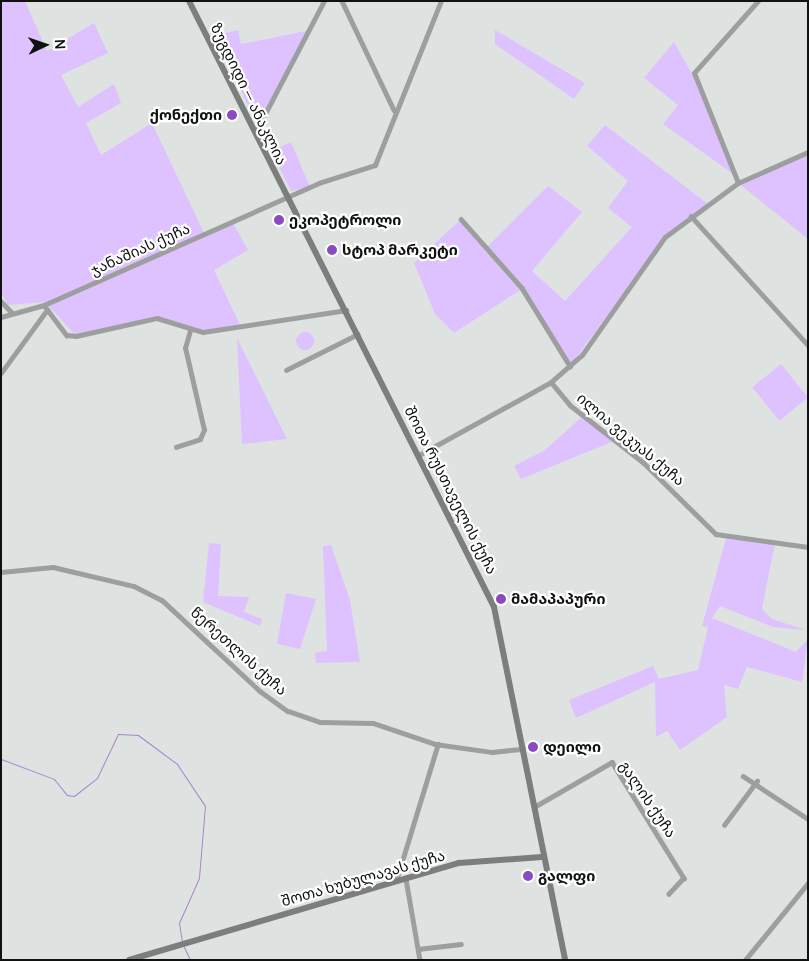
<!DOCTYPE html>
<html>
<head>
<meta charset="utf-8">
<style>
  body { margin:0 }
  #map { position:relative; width:809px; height:961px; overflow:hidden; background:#dee3e2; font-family:Manrope,"Noto Sans Georgian",sans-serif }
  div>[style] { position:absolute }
  .green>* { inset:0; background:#dec2ff; transform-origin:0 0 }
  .round { border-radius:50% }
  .stream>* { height:1px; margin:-0.5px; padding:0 0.5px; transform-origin:0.5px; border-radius:0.5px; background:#a884ce }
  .minor>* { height:4.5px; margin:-2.25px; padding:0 2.25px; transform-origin:2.25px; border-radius:2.25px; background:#9c9f9e }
  .secondary>* { height:6px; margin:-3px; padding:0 3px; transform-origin:3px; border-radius:3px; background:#7b7e7d }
  .dots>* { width:14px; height:14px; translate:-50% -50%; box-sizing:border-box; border:2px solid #fff; border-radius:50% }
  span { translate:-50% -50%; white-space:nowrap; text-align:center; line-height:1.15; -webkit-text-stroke:4.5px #fff; paint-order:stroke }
  .street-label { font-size:15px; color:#101211 }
  .poi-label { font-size:15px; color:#101211; font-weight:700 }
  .right { translate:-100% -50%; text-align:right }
  .left { translate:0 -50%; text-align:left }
  .frame { position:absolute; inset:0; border:2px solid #101211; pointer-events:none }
  .north { position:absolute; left:20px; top:20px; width:50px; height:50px; -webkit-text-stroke:4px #fff; paint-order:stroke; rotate:87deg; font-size:14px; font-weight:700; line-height:20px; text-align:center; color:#101211 }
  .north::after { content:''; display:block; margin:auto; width:18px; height:22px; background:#101211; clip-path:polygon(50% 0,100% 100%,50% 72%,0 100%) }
</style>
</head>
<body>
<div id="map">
  <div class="green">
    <i style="clip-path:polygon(1px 1px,25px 1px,47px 51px,94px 23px,108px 53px,61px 75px,78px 107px,114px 84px,121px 103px,86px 123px,101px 155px,152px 123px,204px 233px,232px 221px,248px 250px,214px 270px,241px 327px,203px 332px,162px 319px,76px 336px,45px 302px,8px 305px,1px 292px)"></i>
    <i style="clip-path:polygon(238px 30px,241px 44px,311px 30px,257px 123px,214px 36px)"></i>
    <i style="clip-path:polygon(495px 30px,585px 83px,574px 99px,495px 44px)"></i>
    <i style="clip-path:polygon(674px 42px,695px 79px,736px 176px,663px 124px,678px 105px,644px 78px)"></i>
    <i style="clip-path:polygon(605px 125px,708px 204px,665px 237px,570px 366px,522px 289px,454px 333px,435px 314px,414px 263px,461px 219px,487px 247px,548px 186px,582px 212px,532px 271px,565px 301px,632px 227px,608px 208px,628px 181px,587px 146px)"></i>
    <i style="clip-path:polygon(291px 142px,310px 187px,291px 191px,271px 151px)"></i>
    <i style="clip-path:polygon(808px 152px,808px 239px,738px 183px)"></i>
    <i class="round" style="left:296px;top:332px;width:18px;height:18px"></i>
    <i style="clip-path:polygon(237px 338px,287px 439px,242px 444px)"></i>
    <i style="left:781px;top:364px;width:43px;height:37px;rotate:51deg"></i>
    <i style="clip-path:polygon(583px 416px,614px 441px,521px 479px,514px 466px,545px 450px)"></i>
    <i style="clip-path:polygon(726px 538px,775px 543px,762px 609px,772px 619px,806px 630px,773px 627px,720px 606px,712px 618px,796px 652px,808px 639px,802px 682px,747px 667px,738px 689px,724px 685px,727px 717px,680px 750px,667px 731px,656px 737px,655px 682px,576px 718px,569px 700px,653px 666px,659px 679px,698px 670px,708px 627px,702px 626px)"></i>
    <i style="clip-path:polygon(209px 543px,221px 544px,218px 596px,249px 597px,244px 612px,262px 619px,260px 626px,203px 602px)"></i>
    <i style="clip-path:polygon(331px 545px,350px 600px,360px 662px,316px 663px,315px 653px,327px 651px,323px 546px)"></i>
    <i style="clip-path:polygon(286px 593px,316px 599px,300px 649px,277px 644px)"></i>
  </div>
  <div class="stream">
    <i style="left:1px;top:759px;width:57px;rotate:20.7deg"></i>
    <i style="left:54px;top:779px;width:21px;rotate:51deg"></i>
    <i style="left:67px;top:795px;width:7px;rotate:8deg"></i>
    <i style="left:74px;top:796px;width:29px;rotate:-38deg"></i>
    <i style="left:97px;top:778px;width:49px;rotate:-64.5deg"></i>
    <i style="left:118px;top:734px;width:20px;rotate:3deg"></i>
    <i style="left:138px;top:735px;width:49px;rotate:36.6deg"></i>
    <i style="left:177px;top:764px;width:50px;rotate:56.3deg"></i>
    <i style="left:205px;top:806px;width:72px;rotate:94.8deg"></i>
    <i style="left:199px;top:878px;width:49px;rotate:114deg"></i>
    <i style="left:179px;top:923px;width:18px;rotate:81deg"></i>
    <i style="left:184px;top:947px;width:14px;rotate:65deg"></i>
  </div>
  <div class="minor">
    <i style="left:342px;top:1px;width:121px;rotate:64.5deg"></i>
    <i style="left:255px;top:133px;width:149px;rotate:-62.4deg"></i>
    <i style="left:738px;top:183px;width:118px;rotate:-111.8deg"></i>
    <i style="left:694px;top:73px;width:96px;rotate:-48.4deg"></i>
    <i style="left:691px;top:216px;width:174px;rotate:47.8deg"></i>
    <i style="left:461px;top:219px;width:92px;rotate:48.5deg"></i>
    <i style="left:522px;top:288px;width:92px;rotate:58.4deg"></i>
    <i style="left:1px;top:301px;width:16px;rotate:47deg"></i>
    <i style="left:44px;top:305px;width:38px;rotate:53deg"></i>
    <i style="left:67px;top:335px;width:9px;rotate:6deg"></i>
    <i style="left:76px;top:336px;width:83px;rotate:-12.5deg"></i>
    <i style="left:157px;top:318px;width:48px;rotate:16.9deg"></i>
    <i style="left:203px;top:332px;width:145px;rotate:-8.7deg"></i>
    <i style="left:1px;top:317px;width:45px;rotate:-15.6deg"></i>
    <i style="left:44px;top:305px;width:301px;rotate:-23.9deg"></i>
    <i style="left:319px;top:183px;width:59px;rotate:-17.8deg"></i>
    <i style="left:375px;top:165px;width:177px;rotate:-68.1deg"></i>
    <i style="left:286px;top:370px;width:80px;rotate:-26.6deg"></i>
    <i style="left:1px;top:373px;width:78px;rotate:-53.9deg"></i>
    <i style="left:551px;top:382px;width:30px;rotate:50deg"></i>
    <i style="left:570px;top:405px;width:94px;rotate:38.1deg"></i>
    <i style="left:644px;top:463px;width:101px;rotate:44.6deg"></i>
    <i style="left:716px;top:534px;width:93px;rotate:8deg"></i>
    <i style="left:176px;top:447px;width:25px;rotate:-18deg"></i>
    <i style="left:200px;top:439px;width:10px;rotate:-66deg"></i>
    <i style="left:204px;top:430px;width:84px;rotate:-103deg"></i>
    <i style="left:185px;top:348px;width:19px;rotate:-74deg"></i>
    <i style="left:419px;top:455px;width:151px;rotate:-28.9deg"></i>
    <i style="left:551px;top:382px;width:41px;rotate:-41.1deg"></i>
    <i style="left:582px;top:355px;width:144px;rotate:-54.9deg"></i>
    <i style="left:665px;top:237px;width:91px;rotate:-36.5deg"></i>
    <i style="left:738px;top:183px;width:77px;rotate:-23.9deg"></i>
    <i style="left:1px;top:572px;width:52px;rotate:-5.5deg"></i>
    <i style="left:53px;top:567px;width:83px;rotate:13.2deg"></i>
    <i style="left:134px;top:586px;width:31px;rotate:27deg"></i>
    <i style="left:162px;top:600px;width:134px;rotate:42.9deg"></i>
    <i style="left:260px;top:691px;width:34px;rotate:36deg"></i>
    <i style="left:288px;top:711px;width:34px;rotate:19deg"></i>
    <i style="left:320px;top:722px;width:53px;rotate:1.1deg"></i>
    <i style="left:373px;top:723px;width:65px;rotate:18.7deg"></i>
    <i style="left:435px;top:744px;width:58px;rotate:8deg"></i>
    <i style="left:492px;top:752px;width:31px;rotate:-6deg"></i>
    <i style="left:743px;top:776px;width:78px;rotate:33.5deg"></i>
    <i style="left:534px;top:807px;width:90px;rotate:-30deg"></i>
    <i style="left:612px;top:762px;width:137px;rotate:58.2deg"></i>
    <i style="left:684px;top:878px;width:22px;rotate:133deg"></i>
    <i style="left:724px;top:825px;width:55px;rotate:-53.1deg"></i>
    <i style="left:406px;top:879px;width:82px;rotate:80.2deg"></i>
    <i style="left:396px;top:881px;width:143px;rotate:-73deg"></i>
    <i style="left:418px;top:949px;width:43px;rotate:-6.6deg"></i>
    <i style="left:745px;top:960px;width:99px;rotate:-50.7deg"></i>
  </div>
  <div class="secondary">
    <i style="left:189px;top:1px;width:678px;rotate:63.28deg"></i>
    <i style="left:494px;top:607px;width:360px;rotate:78.6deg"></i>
    <i style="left:129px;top:960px;width:344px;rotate:-16.4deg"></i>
    <i style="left:459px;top:863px;width:83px;rotate:-4.1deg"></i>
  </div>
  <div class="dots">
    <i style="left:232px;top:115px;background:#8a4bc1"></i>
    <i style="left:279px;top:220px;background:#8a4bc1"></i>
    <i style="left:332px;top:250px;background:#8a4bc1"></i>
    <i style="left:501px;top:599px;background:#8a4bc1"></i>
    <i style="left:533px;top:747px;background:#8a4bc1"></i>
    <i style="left:528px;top:876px;background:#8a4bc1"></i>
  </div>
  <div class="street-label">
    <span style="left:249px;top:94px;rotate:64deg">ზუგდიდი — ანაკლია</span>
    <span style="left:140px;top:249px;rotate:-24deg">ჯანაშიას ქუჩა</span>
    <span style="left:631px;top:439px;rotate:40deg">ილია ვეკუას ქუჩა</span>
    <span style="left:451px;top:490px;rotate:63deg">შოთა რუსთაველის ქუჩა</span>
    <span style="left:239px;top:651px;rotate:42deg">წერეთლის ქუჩა</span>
    <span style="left:648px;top:799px;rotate:56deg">გალის ქუჩა</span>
    <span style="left:363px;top:878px;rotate:-16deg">შოთა ხუბულავას ქუჩა</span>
  </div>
  <div class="poi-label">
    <span class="right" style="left:222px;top:115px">ქონექთი</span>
    <span class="left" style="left:289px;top:220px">ეკოპეტროლი</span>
    <span class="left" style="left:342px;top:250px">სტოპ მარკეტი</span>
    <span class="left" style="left:511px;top:599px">მამაპაპური</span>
    <span class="left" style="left:543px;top:747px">დეილი</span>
    <span class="left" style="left:538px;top:876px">გალფი</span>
  </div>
  <div class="frame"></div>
  <div class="north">N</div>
</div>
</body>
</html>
